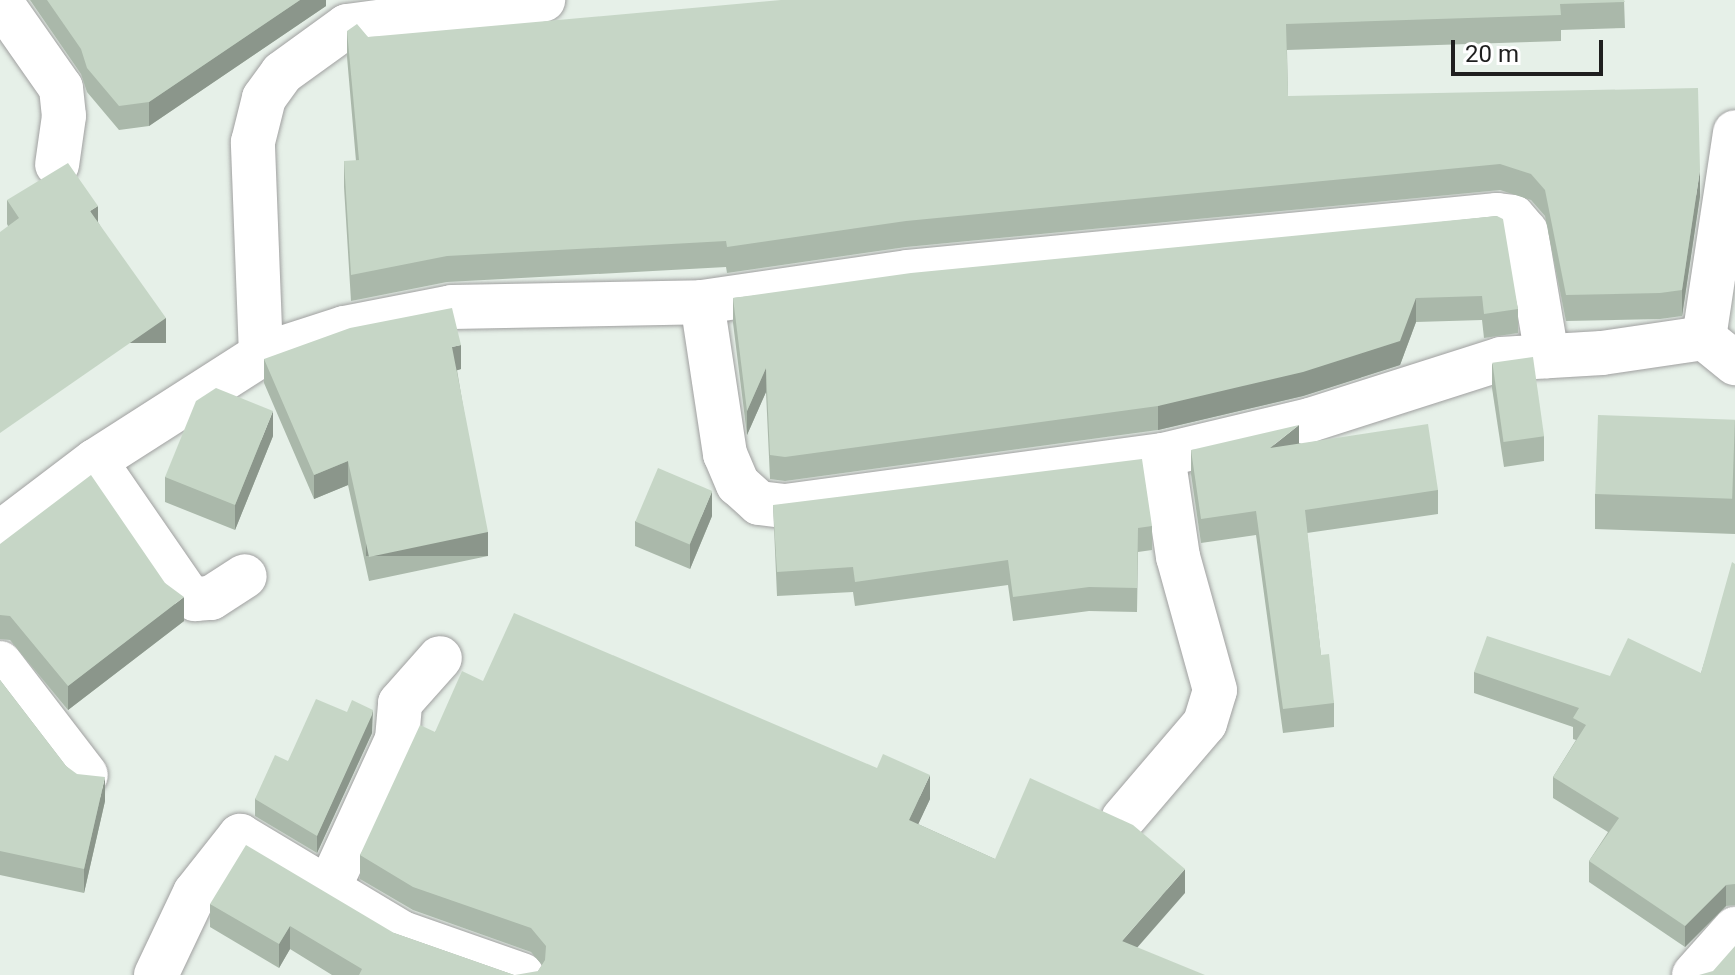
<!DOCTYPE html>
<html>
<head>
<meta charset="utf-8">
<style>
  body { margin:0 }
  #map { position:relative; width:1735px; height:975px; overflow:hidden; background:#e6f0e8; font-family:Roboto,sans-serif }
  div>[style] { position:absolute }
  .roads { filter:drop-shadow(0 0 2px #a0a0a0) drop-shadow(0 0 2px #a0a0a0) }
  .minor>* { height:44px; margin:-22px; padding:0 22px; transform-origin:22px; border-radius:22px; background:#fff }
  .wall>* { inset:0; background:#aab8aa }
  .shaded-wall>* { inset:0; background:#8b968b; transform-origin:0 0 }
  .building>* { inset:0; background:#c6d6c6; transform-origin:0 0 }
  span { translate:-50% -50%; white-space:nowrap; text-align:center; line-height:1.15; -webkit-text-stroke:6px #fff; paint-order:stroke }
  .scale { position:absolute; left:1451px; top:40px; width:152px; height:36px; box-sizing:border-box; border:4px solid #1f1f1f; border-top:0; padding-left:10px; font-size:24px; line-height:28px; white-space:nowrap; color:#1f1f1f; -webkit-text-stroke:6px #fff; paint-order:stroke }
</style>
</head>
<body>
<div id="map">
  <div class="roads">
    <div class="minor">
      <i style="left:0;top:1px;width:106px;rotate:55deg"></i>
      <i style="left:61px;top:88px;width:28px;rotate:84deg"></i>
      <i style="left:64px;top:116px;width:49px;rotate:98.1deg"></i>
      <i style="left:702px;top:302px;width:154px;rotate:81.4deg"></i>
      <i style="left:725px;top:454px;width:33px;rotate:67deg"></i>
      <i style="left:738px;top:484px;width:28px;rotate:42deg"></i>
      <i style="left:759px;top:503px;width:26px;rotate:7deg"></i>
      <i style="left:785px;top:506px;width:381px;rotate:-7.7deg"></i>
      <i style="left:1163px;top:455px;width:151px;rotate:-13.4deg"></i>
      <i style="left:1310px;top:420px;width:201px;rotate:-17.7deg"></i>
      <i style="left:1501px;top:359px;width:101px;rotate:-3.4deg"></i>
      <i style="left:1602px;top:353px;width:103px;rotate:-8.4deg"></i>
      <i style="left:1704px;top:338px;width:40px;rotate:39deg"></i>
      <i style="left:1704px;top:338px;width:208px;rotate:-81.4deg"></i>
      <i style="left:261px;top:355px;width:213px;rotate:-92.2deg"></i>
      <i style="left:253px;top:142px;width:45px;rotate:-76deg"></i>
      <i style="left:264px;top:98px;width:31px;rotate:-54deg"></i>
      <i style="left:282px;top:73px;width:80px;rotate:-35.9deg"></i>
      <i style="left:347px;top:26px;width:198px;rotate:-7.6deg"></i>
      <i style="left:95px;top:461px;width:160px;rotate:55.4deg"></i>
      <i style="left:186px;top:593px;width:11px;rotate:34deg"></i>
      <i style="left:195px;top:599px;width:16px;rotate:-4deg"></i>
      <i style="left:211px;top:598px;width:40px;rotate:-32.9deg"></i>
      <i style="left:0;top:533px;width:119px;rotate:-37.2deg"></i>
      <i style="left:95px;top:461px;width:197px;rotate:-32.6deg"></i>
      <i style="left:261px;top:355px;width:87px;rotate:-18deg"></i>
      <i style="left:344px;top:328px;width:110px;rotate:-11deg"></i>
      <i style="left:452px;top:307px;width:250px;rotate:-1.1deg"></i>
      <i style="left:702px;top:302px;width:208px;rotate:-8.3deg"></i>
      <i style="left:908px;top:272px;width:592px;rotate:-5.53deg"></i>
      <i style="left:1497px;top:215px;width:16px;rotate:7deg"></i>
      <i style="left:1513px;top:217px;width:20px;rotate:49deg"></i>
      <i style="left:1526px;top:232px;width:126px;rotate:80.4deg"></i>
      <i style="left:0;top:663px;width:141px;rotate:52.5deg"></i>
      <i style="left:1123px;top:819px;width:126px;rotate:-49.5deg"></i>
      <i style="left:1205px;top:723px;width:34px;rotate:-73deg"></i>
      <i style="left:1215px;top:690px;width:138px;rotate:-105.5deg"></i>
      <i style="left:1178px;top:557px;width:103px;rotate:-98.4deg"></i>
      <i style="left:328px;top:890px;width:166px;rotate:-65.4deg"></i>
      <i style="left:397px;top:739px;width:36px;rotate:-85deg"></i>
      <i style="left:400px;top:703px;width:60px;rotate:-48.4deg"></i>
      <i style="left:156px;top:975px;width:91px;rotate:-64.6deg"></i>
      <i style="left:195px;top:893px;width:73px;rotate:-51.7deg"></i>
      <i style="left:240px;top:836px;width:189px;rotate:30.9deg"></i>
      <i style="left:402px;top:933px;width:127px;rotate:19.3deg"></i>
      <i style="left:1694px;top:975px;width:62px;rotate:-48.3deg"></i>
    </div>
  </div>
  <div class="wall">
    <i style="clip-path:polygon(30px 0,326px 0,326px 6px,149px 126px,119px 130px,87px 92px,81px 74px)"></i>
    <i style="clip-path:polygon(1624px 0,1625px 28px,1561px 30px,1561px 41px,1287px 50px,1288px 96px,1700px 196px,1682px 316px,1660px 319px,1566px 321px,1545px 216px,1531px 200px,1500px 190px,906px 247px,727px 273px,726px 267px,447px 282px,351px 301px,344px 187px,344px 161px,356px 161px,347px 57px,347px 31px,368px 37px)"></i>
    <i style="clip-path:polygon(7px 200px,98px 222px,166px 343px,8px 226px,7px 224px)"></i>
    <i style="clip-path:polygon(1497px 216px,1518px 309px,1518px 333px,1484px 338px,1482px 320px,1416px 322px,1400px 365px,1303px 396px,1158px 430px,785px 481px,770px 479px,766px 392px,747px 435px,733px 323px,733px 298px)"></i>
    <i style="clip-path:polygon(264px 359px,461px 369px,457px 370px,488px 556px,369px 581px,348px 485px,314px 499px,264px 383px)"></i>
    <i style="clip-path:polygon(1492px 363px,1544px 436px,1544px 461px,1504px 467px,1492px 388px)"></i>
    <i style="clip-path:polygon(1735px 420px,1735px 534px,1595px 529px,1595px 494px)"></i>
    <i style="clip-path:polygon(273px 436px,235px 530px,165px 502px,165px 477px)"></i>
    <i style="clip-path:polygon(1299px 443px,1438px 490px,1438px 514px,1307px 533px,1321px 655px,1334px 703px,1334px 727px,1283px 733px,1256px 535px,1201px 543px,1191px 474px,1191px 450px)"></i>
    <i style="clip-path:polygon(773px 505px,1152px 526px,1152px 550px,1138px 552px,1137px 612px,1089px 611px,1013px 621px,1008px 585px,855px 606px,853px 592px,777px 596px)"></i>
    <i style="clip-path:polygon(712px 516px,690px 569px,635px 546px,635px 521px)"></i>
    <i style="clip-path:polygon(0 544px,165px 583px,184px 621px,68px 710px,10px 640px,0 639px)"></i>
    <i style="clip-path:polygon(1735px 564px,1735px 905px,1726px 906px,1685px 947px,1589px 882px,1589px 861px,1608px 832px,1553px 798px,1553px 777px,1576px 740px,1573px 739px,1573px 727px,1474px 693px,1474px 672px,1610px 676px,1701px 673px)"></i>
    <i style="clip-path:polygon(0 680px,66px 766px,105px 801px,84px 893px,0 875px)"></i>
    <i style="clip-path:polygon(483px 681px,930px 799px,918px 824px,995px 859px,1185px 893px,538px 971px,542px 965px,531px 952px,413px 910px,360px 879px,360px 855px,435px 732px)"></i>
    <i style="clip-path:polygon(372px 733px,317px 853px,255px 816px,255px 799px,288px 761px)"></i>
    <i style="clip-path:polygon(210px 904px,394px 933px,514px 975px,332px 975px,290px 949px,279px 968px,210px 927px)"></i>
  </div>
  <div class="shaded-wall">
    <i style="clip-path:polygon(300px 0,326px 0,326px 6px,149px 126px,149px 102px)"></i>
    <i style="clip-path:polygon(1700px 170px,1700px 196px,1682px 316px,1682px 290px)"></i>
    <i style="clip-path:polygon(98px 206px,98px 230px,90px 211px)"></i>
    <i style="clip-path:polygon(1416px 298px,1416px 322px,1400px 365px,1303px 396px,1158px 430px,1158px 406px)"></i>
    <i style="left:166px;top:318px;width:25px;height:202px;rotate:90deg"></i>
    <i style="clip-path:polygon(461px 345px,461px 369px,452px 372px,452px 347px)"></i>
    <i style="clip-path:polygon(766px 368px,766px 392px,747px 435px,747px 411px)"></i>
    <i style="clip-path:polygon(273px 411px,273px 436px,235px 530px,235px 505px)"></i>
    <i style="clip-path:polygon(1299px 425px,1299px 448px,1270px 448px)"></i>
    <i style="clip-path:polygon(348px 461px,348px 485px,314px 499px,314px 475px)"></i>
    <i style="clip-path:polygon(712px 491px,712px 516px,690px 569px,690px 544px)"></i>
    <i style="left:488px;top:532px;width:24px;height:122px;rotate:90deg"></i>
    <i style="clip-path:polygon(184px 597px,184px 621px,68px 710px,68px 686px)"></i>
    <i style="clip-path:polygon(373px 710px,372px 733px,317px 853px,317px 836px)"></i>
    <i style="clip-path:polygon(930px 775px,930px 799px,909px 844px,909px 820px)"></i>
    <i style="clip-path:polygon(105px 777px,105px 801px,84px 893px,84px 869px)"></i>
    <i style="clip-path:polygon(1185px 869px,1185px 893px,1122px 965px,1122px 941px)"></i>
    <i style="clip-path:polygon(1726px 885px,1726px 906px,1685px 947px,1685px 926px)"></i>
    <i style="clip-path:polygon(290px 926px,290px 949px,279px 968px,279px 944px)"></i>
  </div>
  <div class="building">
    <i style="clip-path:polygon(47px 0,300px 0,149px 102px,119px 106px,87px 68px,81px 49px)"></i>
    <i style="clip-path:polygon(781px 0,1624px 0,1625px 2px,1560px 4px,1561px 15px,1286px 24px,1288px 96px,1698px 88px,1700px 170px,1682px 290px,1660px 293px,1566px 295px,1545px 190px,1531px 174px,1500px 164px,906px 221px,727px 247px,726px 241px,447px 256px,351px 275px,344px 161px,359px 160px,347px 31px,357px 24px,368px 37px)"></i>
    <i style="clip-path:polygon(68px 163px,98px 206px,90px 211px,166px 318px,0 433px,0 232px,19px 218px,7px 200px)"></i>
    <i style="clip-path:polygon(1497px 216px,1503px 219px,1518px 309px,1484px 314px,1482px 296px,1416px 298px,1400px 341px,1303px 372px,1158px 406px,785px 457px,770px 455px,766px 368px,747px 411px,733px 298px,911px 273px)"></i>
    <i style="clip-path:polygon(452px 308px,461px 345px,452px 347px,488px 532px,369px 557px,348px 461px,314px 475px,264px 359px,350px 328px)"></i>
    <i style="left:1533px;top:357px;width:80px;height:41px;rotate:82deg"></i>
    <i style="clip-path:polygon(216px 388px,273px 411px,235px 505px,165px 477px,196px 401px)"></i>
    <i style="left:1598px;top:415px;width:137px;height:79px;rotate:2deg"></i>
    <i style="clip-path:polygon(1428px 424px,1438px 490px,1305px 510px,1321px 655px,1329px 654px,1334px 703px,1283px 709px,1256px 511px,1201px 519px,1191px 450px,1299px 425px,1270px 448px)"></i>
    <i style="clip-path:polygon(1142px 459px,1152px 526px,1138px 528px,1137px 588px,1089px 587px,1013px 597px,1008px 560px,855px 582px,853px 567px,777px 572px,773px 505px)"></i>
    <i style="left:658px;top:468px;width:59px;height:58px;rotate:23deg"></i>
    <i style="clip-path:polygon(91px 475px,165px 583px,184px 597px,68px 686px,10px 616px,0 615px,0 544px)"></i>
    <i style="clip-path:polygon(1732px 562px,1735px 564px,1735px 884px,1726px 885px,1685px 926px,1589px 861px,1619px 818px,1553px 777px,1586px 725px,1573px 718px,1579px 708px,1474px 672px,1487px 636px,1610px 676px,1628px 638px,1701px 673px)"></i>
    <i style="clip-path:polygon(514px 613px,877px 768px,883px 754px,930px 775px,909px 820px,995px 859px,1030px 778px,1133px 825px,1185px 869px,1122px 941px,1205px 975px,515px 975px,538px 971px,545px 960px,546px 946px,531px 928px,413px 887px,360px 855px,420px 725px,435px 732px,462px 671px,483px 681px)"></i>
    <i style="clip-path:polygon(0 680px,66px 766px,77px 774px,105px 777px,84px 869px,0 851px)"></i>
    <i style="clip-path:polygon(316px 699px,347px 712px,352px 700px,373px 710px,372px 715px,317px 836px,255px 799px,275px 755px,288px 761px)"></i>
    <i style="clip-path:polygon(246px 845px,394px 933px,514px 975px,359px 975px,362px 969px,290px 926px,279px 944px,210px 904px)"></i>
    <i style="clip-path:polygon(1735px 946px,1735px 975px,1699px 975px,1713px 971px)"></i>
  </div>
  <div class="scale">20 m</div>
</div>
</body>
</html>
